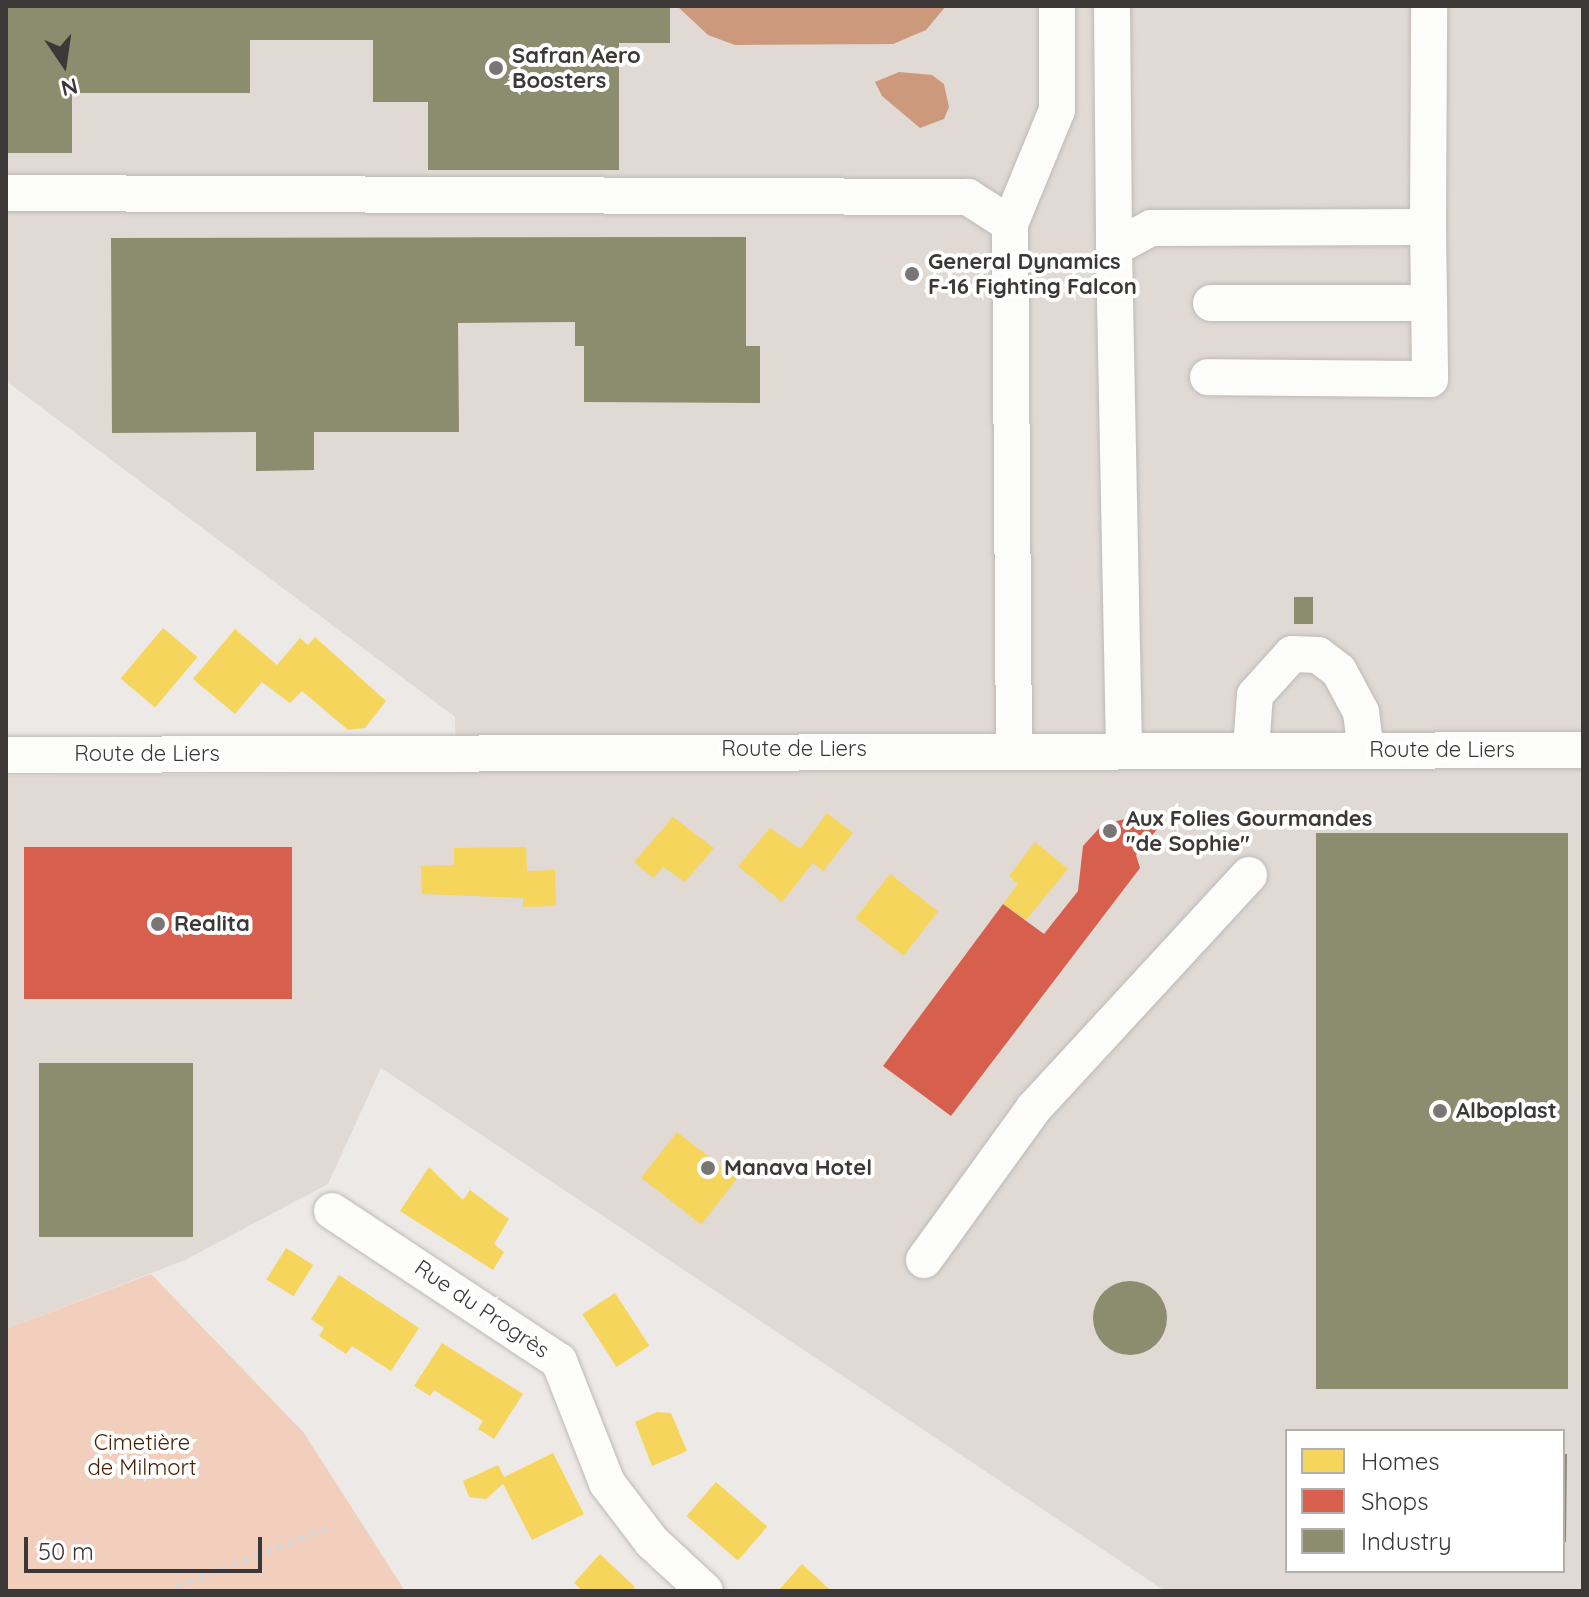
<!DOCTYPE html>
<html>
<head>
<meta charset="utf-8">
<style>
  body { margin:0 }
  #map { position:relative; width:1589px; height:1597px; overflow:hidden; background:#ede9e7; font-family:Quicksand,sans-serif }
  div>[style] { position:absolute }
  .built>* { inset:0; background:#e1d9d4 }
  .green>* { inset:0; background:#f2cfbd }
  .water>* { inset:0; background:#cc997d }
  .homes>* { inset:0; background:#f6d55c; transform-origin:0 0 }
  .shops>* { inset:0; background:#d6604d; transform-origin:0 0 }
  .industry>* { inset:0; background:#8c8c6e; transform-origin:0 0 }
  .round { border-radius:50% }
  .path>* { height:5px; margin-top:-2.5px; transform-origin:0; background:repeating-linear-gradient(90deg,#d7d5d5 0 6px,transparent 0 12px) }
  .roads { filter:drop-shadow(0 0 2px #bcbab8) drop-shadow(0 0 2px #bcbab8) }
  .minor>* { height:36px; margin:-18px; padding:0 18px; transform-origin:18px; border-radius:18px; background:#fcfcfb }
  .dots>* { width:22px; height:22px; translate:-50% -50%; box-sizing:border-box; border:4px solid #fff; border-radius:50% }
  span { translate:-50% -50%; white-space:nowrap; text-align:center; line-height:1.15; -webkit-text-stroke:8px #fff; paint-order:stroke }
  .poi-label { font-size:22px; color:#3b3837; font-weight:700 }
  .left { translate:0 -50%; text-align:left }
  .street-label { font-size:22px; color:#3b3837 }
  .park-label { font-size:22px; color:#4a1c00 }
  .frame { position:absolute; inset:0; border:8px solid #3b3837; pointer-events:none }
  .legend { position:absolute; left:1285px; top:1429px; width:280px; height:144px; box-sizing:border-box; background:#fff; border:2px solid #b1afaf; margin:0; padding:10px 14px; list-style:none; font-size:24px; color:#3b3837 }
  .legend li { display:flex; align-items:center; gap:16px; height:40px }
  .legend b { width:40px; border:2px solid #b1afaf }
  .north { position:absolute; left:24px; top:24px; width:80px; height:80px; -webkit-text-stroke:6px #fff; paint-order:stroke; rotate:167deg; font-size:22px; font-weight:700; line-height:32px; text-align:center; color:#3b3837 }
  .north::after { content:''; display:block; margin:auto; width:28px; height:36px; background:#3b3837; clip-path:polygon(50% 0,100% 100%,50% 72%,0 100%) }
  .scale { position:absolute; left:24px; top:1537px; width:238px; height:36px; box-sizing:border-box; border:4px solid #3b3837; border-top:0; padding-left:10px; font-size:24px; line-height:28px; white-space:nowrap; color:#3b3837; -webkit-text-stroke:6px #fff; paint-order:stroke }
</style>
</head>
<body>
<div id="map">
  <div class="built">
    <i style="clip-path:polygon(evenodd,6px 6px,1583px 6px,1583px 1591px,1165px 1591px,381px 1068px,328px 1184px,185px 1260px,6px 1329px,6px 776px,456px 773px,455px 717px,6px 381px,6px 6px,1287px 1431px,1563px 1431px,1563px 1571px,1287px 1571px,1287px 1431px)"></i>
  </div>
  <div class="green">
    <i style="clip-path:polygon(151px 1274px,304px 1433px,405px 1591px,6px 1591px,6px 1329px)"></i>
  </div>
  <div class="water">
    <i style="clip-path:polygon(677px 6px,946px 6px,926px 30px,893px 44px,735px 45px,708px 35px)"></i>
    <i style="clip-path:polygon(899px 72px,932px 75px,944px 84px,949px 107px,944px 119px,920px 128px,882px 96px,875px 82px)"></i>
  </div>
  <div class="homes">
    <i style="left:163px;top:628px;width:45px;height:66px;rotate:40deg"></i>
    <i style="clip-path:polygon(235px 629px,277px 665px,300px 638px,308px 645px,315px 637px,386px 701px,365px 728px,348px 730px,302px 691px,290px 703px,262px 682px,235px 714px,193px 679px)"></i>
    <i style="clip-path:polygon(827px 813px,853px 833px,823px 871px,813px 863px,782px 902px,738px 866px,770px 828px,800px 849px)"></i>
    <i style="clip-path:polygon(673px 817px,714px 848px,685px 882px,663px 867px,653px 878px,634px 862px)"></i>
    <i style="clip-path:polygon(1035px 842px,1068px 869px,1026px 920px,1003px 904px,1018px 884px,1009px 876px)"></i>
    <i style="clip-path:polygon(526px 847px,527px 871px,555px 870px,556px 906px,523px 907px,523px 898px,422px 894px,421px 866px,454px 865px,454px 848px)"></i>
    <i style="left:890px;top:874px;width:61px;height:56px;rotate:38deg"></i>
    <i style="left:677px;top:1132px;width:76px;height:58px;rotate:38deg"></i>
    <i style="clip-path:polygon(429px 1167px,463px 1200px,470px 1190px,509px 1219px,494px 1244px,504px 1252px,493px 1270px,400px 1211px)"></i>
    <i style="left:286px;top:1248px;width:32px;height:37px;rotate:32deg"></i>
    <i style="clip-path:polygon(339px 1275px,419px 1328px,391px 1371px,352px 1346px,346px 1354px,319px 1336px,324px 1328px,311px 1319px)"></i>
    <i style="left:615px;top:1293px;width:63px;height:39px;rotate:57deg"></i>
    <i style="clip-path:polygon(442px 1343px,523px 1394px,494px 1439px,478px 1429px,483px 1421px,434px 1390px,430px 1396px,414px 1386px)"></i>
    <i style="clip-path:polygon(657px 1412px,671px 1413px,687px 1451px,652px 1466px,635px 1422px)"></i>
    <i style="clip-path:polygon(553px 1453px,584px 1514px,532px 1540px,503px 1484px,486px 1499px,469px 1497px,463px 1481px,498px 1465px,504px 1477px)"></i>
    <i style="left:716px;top:1482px;width:68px;height:45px;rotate:41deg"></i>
    <i style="clip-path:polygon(600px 1554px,635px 1587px,631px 1591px,583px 1591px,574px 1583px)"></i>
    <i style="clip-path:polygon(802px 1564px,828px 1588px,832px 1591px,778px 1591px)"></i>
  </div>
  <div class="shops">
    <i style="clip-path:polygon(1132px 817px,1158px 828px,1136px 855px,1140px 868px,951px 1116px,883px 1066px,1003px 904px,1044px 934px,1078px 891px,1083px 846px,1102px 825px)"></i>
    <i style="left:292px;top:847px;width:152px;height:268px;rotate:90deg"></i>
  </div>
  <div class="industry">
    <i style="clip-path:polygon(6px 6px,670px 6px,670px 43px,619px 43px,619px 170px,428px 170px,428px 102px,373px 102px,373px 40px,250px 40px,250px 93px,72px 93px,72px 153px,6px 153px)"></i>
    <i style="clip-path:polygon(746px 237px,746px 346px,760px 346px,760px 403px,584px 402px,584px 346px,575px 346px,575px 322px,458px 323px,459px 432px,314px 432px,314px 470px,256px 471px,256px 432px,112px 433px,111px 238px)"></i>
    <i style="left:1294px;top:597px;width:19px;height:27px"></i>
    <i style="left:1316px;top:833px;width:252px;height:556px"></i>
    <i style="left:39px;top:1063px;width:154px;height:174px"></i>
    <i class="round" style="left:1093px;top:1281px;width:74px;height:74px"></i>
    <i style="clip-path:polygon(1563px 1454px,1567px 1454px,1566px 1542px,1563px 1542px)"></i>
  </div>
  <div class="path">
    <i style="left:165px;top:1591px;width:179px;rotate:-21.3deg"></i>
  </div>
  <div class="roads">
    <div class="minor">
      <i style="left:1112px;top:6px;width:242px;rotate:89.5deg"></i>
      <i style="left:6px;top:193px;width:962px;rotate:0.24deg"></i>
      <i style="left:968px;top:197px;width:50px;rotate:32.7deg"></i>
      <i style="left:1428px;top:227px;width:221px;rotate:-89.7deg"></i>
      <i style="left:1211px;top:303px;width:218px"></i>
      <i style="left:1014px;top:747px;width:523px;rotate:-90.44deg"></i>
      <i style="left:1010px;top:224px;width:123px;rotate:-67.6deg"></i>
      <i style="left:1057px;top:110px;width:104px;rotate:-90deg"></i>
      <i style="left:1124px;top:748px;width:500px;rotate:-91.15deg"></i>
      <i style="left:1114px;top:248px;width:42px;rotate:-28.4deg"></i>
      <i style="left:1151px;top:228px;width:277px;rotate:-0.2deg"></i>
      <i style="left:1428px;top:227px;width:152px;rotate:89.2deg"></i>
      <i style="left:1430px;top:379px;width:222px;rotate:-179.5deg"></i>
      <i style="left:1251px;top:749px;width:54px;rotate:-85.8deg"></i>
      <i style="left:1255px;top:695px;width:55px;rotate:-47.9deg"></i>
      <i style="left:1292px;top:654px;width:26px;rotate:2deg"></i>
      <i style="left:1318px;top:655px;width:26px;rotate:37deg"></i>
      <i style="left:1339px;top:671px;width:47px;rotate:61.8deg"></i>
      <i style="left:1361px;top:712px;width:38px;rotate:83deg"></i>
      <i style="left:6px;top:755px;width:1577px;rotate:-0.18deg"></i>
      <i style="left:332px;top:1211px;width:272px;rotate:33.5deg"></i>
      <i style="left:559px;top:1361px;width:131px;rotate:68.5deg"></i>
      <i style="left:607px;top:1483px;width:74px;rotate:52.7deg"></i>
      <i style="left:652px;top:1542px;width:72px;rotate:42.8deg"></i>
      <i style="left:924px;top:1260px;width:188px;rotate:-54.1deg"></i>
      <i style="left:1034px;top:1108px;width:317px;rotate:-47.3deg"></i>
    </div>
  </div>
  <div class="dots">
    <i style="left:496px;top:68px;background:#797675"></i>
    <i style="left:912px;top:274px;background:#797675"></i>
    <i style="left:1110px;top:831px;background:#797675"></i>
    <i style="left:158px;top:924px;background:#797675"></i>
    <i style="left:1440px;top:1111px;background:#797675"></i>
    <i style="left:708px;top:1168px;background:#797675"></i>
  </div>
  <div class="poi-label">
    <span class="left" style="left:512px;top:68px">Safran Aero<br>Boosters</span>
    <span class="left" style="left:928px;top:274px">General Dynamics<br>F-16 Fighting Falcon</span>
    <span class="left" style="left:1126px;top:831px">Aux Folies Gourmandes<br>"de Sophie"</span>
    <span class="left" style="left:174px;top:924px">Realita</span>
    <span class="left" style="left:1456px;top:1111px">Alboplast</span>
    <span class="left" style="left:724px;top:1168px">Manava Hotel</span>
  </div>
  <div class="street-label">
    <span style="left:794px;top:749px">Route de Liers</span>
    <span style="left:1442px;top:750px">Route de Liers</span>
    <span style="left:147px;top:754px">Route de Liers</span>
    <span style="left:482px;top:1309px;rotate:34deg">Rue du Progrès</span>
  </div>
  <div class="park-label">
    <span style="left:142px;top:1455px">Cimetière<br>de Milmort</span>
  </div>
  <div class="frame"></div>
  <ul class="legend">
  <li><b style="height:22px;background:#f6d55c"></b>Homes</li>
  <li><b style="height:22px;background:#d6604d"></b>Shops</li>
  <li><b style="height:22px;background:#8c8c6e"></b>Industry</li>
  </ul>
  <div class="north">N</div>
  <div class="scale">50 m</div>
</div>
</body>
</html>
